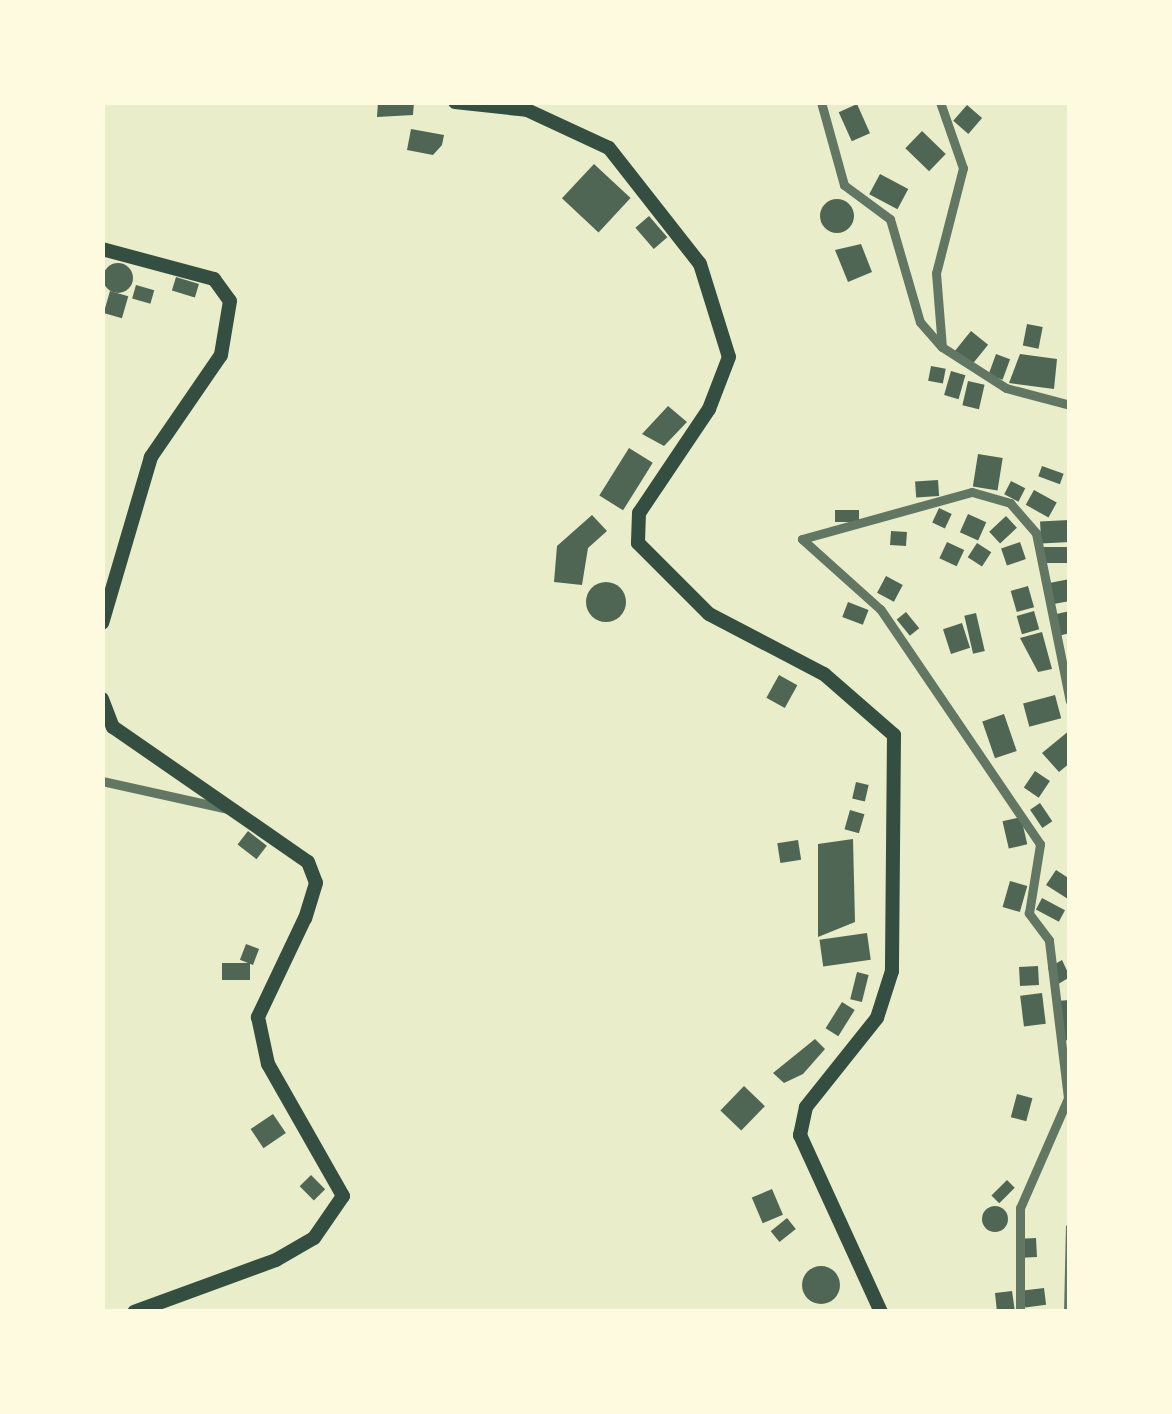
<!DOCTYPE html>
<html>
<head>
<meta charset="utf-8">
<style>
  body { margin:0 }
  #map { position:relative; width:1172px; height:1414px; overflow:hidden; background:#e9edc9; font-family:Barlow,sans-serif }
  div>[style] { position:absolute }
  .building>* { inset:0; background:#4f6655; transform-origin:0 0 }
  .round { border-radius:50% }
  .minor>* { height:9px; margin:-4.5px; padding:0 4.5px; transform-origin:4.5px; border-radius:4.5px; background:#617663 }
  .primary>* { height:14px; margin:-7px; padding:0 7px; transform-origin:7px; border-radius:7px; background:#344e41 }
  span { translate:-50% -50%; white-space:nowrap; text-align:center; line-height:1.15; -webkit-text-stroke:9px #fefae0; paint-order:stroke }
  .frame { position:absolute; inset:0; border:105px solid #fefae0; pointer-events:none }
</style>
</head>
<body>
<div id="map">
  <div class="building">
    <i style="clip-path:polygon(378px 102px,414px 102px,413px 115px,377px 117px)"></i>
    <i style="left:857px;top:104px;width:32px;height:20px;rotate:66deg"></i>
    <i style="left:967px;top:105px;width:20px;height:21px;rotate:41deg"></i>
    <i style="clip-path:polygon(411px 129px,444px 135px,442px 145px,433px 155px,407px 150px)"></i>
    <i style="left:922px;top:131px;width:33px;height:24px;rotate:44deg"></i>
    <i style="left:594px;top:164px;width:50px;height:47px;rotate:43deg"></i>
    <i style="left:880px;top:174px;width:32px;height:23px;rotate:28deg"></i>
    <i class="round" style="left:820px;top:199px;width:34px;height:34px"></i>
    <i style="left:649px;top:216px;width:28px;height:18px;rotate:49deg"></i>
    <i style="clip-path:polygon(861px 244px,872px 272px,848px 282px,835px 250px)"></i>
    <i class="round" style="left:103px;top:263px;width:30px;height:30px"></i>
    <i style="left:176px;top:277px;width:24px;height:14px;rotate:17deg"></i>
    <i style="left:136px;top:285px;width:19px;height:14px;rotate:16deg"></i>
    <i style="left:110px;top:291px;width:19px;height:23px;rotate:16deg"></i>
    <i style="left:1027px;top:324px;width:16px;height:22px;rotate:11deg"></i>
    <i style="left:971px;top:331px;width:22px;height:26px;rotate:39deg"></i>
    <i style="left:996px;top:354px;width:15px;height:22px;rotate:20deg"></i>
    <i style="clip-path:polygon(1020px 354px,1057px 359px,1054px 389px,1009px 383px)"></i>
    <i style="left:931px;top:366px;width:15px;height:15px;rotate:11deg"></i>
    <i style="left:951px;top:371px;width:15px;height:25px;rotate:16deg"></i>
    <i style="left:968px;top:381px;width:17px;height:25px;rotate:13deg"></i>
    <i style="clip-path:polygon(668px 406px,687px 422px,664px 446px,642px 434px)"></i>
    <i style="left:629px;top:448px;width:28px;height:56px;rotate:32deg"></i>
    <i style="left:978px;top:454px;width:25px;height:33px;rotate:9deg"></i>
    <i style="left:1042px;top:466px;width:23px;height:11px;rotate:20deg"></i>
    <i style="left:938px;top:480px;width:16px;height:23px;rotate:86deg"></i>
    <i style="left:1011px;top:481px;width:16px;height:15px;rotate:27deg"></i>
    <i style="left:1034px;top:490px;width:26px;height:17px;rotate:29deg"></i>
    <i style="left:939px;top:508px;width:14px;height:16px;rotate:25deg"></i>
    <i style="left:835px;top:510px;width:24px;height:12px"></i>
    <i style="left:968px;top:514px;width:20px;height:20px;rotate:24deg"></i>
    <i style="clip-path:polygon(592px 515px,607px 531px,588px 548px,582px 585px,554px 582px,557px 546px)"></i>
    <i style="left:1006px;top:516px;width:16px;height:23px;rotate:47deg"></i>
    <i style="left:1069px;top:520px;width:22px;height:29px;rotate:87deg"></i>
    <i style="left:891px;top:531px;width:16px;height:14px;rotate:4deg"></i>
    <i style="left:947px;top:542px;width:19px;height:18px;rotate:25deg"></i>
    <i style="left:1020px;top:542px;width:18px;height:20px;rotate:71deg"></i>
    <i style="left:977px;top:543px;width:17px;height:17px;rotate:33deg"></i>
    <i style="left:1069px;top:547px;width:16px;height:29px;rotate:90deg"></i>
    <i style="left:886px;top:576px;width:19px;height:19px;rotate:28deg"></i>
    <i style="clip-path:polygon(1070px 579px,1070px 601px,1048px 605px,1044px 584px)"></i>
    <i class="round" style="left:586px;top:582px;width:40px;height:40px"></i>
    <i style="left:1028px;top:586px;width:22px;height:18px;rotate:74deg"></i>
    <i style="left:848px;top:602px;width:22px;height:16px;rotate:21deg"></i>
    <i style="left:1034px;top:611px;width:19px;height:18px;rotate:74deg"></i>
    <i style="clip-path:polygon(1070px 611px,1070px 633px,1058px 636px,1052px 615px)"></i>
    <i style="left:906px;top:612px;width:21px;height:12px;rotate:51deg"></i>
    <i style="left:976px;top:613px;width:39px;height:12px;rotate:77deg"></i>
    <i style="left:962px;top:623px;width:26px;height:20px;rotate:72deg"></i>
    <i style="clip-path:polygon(1042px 632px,1052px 669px,1038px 672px,1020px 638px)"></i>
    <i style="left:779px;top:675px;width:21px;height:26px;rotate:29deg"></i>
    <i style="left:1055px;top:695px;width:24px;height:33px;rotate:75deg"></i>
    <i style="left:1004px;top:714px;width:39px;height:23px;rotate:71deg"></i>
    <i style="clip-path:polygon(1070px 730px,1070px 763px,1059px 772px,1042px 753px)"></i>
    <i style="left:1035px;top:771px;width:18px;height:20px;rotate:34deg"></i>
    <i style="left:856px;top:782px;width:13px;height:17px;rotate:13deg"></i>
    <i style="left:1040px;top:803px;width:22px;height:12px;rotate:56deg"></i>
    <i style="left:850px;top:810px;width:15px;height:20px;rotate:16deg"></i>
    <i style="left:1021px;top:817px;width:28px;height:19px;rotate:77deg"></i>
    <i style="left:248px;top:831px;width:24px;height:17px;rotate:38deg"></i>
    <i style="clip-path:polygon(853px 839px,855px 922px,818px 937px,818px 844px)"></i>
    <i style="left:798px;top:840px;width:20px;height:21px;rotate:81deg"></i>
    <i style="clip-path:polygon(1056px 870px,1070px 879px,1068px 899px,1046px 885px)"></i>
    <i style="left:1010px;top:881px;width:18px;height:27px;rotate:16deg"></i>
    <i style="left:1042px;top:898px;width:26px;height:13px;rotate:28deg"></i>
    <i style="left:867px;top:933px;width:27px;height:48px;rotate:82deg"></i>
    <i style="left:246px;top:944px;width:14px;height:17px;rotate:21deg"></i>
    <i style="clip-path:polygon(1062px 960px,1070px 977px,1055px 986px,1048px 968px)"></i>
    <i style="left:222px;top:963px;width:28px;height:17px"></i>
    <i style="left:1038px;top:966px;width:19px;height:19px;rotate:87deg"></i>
    <i style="left:857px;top:972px;width:12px;height:28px;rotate:14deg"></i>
    <i style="left:1042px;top:993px;width:31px;height:22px;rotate:83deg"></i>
    <i style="clip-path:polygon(1070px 1000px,1070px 1040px,1060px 1041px,1056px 1001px)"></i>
    <i style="left:842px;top:1002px;width:15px;height:31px;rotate:32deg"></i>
    <i style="clip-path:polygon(815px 1039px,825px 1049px,803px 1074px,784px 1083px,773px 1073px)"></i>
    <i style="left:744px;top:1086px;width:29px;height:34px;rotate:44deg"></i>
    <i style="left:1017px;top:1094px;width:16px;height:24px;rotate:15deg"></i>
    <i style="left:273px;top:1114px;width:23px;height:27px;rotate:56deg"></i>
    <i style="left:311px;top:1175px;width:20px;height:16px;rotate:45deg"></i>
    <i style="left:1007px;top:1180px;width:11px;height:22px;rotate:45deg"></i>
    <i style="left:772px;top:1189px;width:28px;height:22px;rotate:67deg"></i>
    <i class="round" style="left:982px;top:1206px;width:26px;height:26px"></i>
    <i style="left:787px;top:1218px;width:14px;height:21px;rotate:51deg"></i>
    <i style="left:1036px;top:1238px;width:19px;height:15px;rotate:87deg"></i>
    <i class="round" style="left:802px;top:1266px;width:38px;height:38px"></i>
    <i style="left:1044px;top:1288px;width:17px;height:21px;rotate:83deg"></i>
    <i style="clip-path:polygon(1012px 1291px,1015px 1312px,997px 1312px,995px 1293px)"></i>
  </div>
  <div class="minor">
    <i style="left:821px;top:102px;width:86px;rotate:74.5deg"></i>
    <i style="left:844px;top:185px;width:57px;rotate:36.5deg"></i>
    <i style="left:890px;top:219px;width:107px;rotate:73.8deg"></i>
    <i style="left:920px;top:322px;width:33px;rotate:49deg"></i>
    <i style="left:940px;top:102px;width:70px;rotate:70.8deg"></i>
    <i style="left:963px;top:168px;width:108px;rotate:104.4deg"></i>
    <i style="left:936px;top:273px;width:74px;rotate:85.4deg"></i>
    <i style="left:942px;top:347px;width:76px;rotate:32.6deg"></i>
    <i style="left:1006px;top:388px;width:66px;rotate:14.9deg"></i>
    <i style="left:102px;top:781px;width:134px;rotate:12.5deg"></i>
    <i style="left:1020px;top:1312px;width:104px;rotate:-90deg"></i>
    <i style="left:1020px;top:1208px;width:120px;rotate:-66.4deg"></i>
    <i style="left:1068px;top:1098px;width:159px;rotate:-96.9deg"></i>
    <i style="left:1049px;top:940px;width:34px;rotate:-127deg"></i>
    <i style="left:1029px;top:913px;width:70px;rotate:-80.9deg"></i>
    <i style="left:1040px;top:844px;width:284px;rotate:-124.2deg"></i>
    <i style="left:880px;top:609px;width:105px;rotate:-138.1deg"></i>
    <i style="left:802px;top:539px;width:176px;rotate:-15.5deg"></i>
    <i style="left:972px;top:492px;width:40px;rotate:16deg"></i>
    <i style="left:1010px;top:503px;width:40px;rotate:49deg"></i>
    <i style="left:1036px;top:533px;width:171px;rotate:78.6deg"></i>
    <i style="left:1068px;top:1312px;width:85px;rotate:-88.7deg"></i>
  </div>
  <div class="primary">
    <i style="left:455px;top:102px;width:72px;rotate:6.3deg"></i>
    <i style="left:527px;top:110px;width:90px;rotate:24.9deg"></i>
    <i style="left:609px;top:148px;width:147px;rotate:51.9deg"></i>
    <i style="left:700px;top:264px;width:97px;rotate:72.7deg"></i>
    <i style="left:729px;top:357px;width:56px;rotate:111deg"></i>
    <i style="left:709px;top:409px;width:125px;rotate:123.9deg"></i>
    <i style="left:639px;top:513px;width:30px;rotate:92deg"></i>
    <i style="left:638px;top:543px;width:100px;rotate:45deg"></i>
    <i style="left:709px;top:614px;width:130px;rotate:27.6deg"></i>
    <i style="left:824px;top:674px;width:93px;rotate:41.1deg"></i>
    <i style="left:894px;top:735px;width:236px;rotate:90.5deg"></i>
    <i style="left:892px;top:971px;width:49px;rotate:107.7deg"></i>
    <i style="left:877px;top:1018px;width:114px;rotate:128.6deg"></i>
    <i style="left:806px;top:1107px;width:29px;rotate:102deg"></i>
    <i style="left:800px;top:1135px;width:195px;rotate:65.4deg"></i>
    <i style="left:102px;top:249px;width:116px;rotate:15deg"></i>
    <i style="left:214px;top:279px;width:27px;rotate:54deg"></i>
    <i style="left:230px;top:301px;width:55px;rotate:99.5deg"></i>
    <i style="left:221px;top:355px;width:124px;rotate:124.5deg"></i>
    <i style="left:151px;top:457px;width:173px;rotate:106.4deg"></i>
    <i style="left:102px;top:699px;width:30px;rotate:69deg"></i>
    <i style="left:113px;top:727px;width:237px;rotate:34.7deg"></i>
    <i style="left:308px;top:862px;width:22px;rotate:69deg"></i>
    <i style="left:316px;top:883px;width:37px;rotate:107deg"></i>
    <i style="left:305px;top:918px;width:110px;rotate:115.4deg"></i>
    <i style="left:258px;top:1017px;width:48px;rotate:78deg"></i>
    <i style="left:268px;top:1064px;width:152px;rotate:60.4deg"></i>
    <i style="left:343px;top:1196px;width:51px;rotate:124.6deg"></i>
    <i style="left:314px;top:1238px;width:44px;rotate:149.9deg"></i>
    <i style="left:276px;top:1260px;width:151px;rotate:159.9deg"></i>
  </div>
  <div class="frame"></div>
</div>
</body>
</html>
